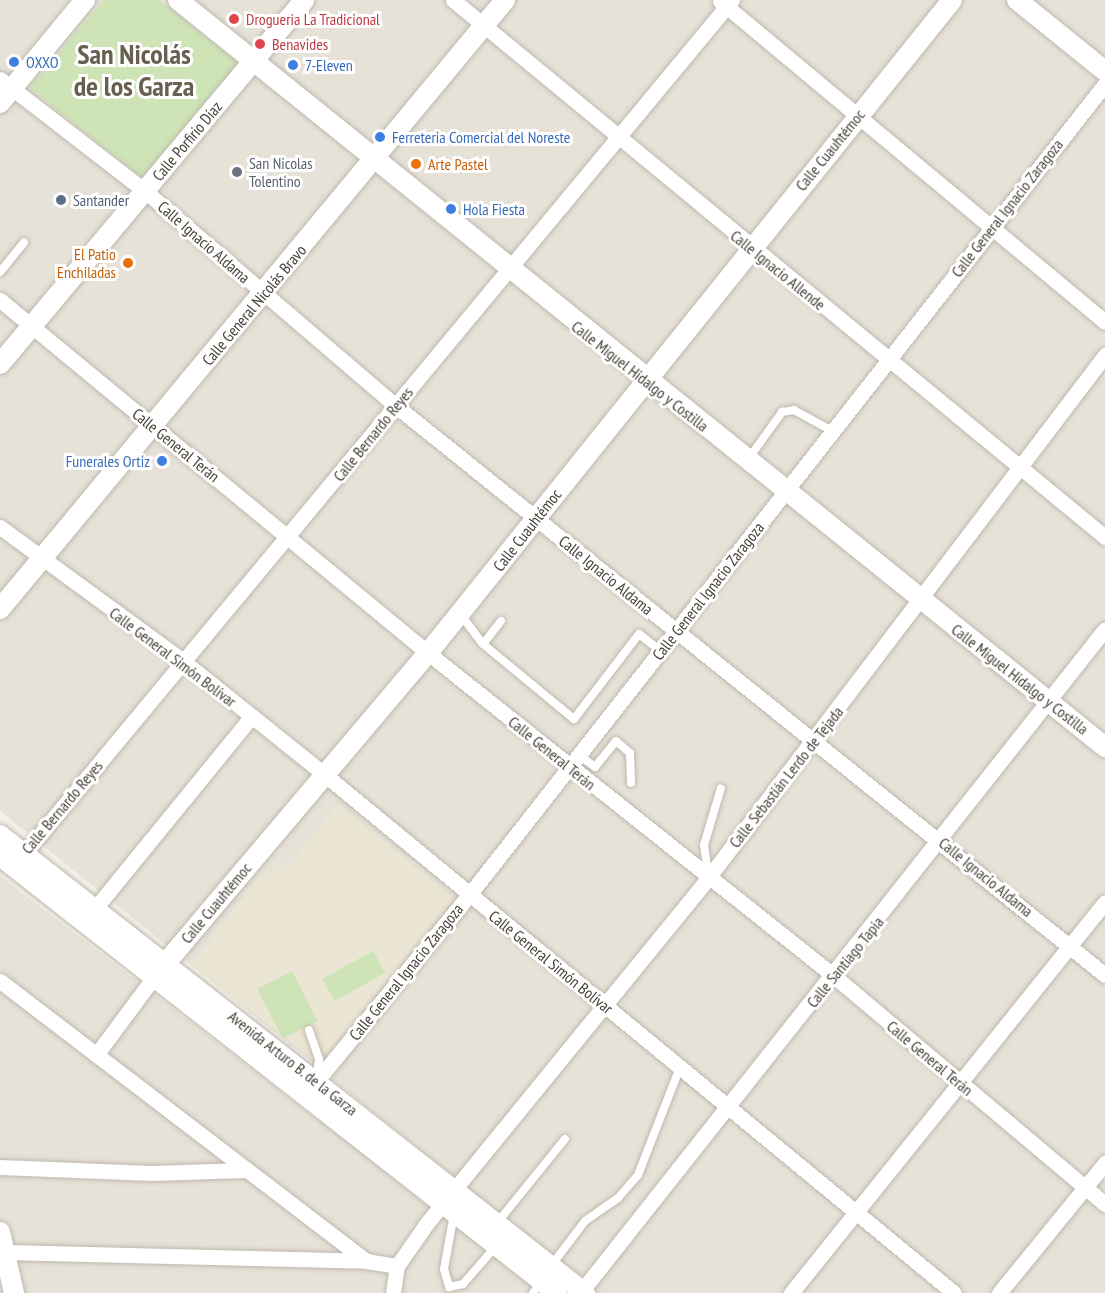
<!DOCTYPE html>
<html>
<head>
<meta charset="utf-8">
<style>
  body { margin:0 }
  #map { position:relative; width:1105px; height:1293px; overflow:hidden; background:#f3f0e9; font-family:"PT Sans Narrow",sans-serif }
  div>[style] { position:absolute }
  .residential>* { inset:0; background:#e7e2d8 }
  .education>* { inset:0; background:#ebe5d4 }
  .green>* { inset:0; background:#cee4b6; transform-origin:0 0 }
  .roads { filter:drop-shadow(0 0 2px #beb8ad) drop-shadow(0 0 2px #beb8ad) }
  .service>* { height:8px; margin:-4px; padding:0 4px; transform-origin:4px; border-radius:4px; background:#fff }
  .minor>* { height:15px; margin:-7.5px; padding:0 7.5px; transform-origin:7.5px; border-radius:7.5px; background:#fff }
  .tertiary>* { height:20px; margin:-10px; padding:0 10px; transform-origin:10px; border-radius:10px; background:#fff }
  .dots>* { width:16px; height:16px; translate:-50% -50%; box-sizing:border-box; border:3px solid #fff; border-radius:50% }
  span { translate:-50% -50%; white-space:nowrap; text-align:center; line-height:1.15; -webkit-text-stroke:6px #fff; paint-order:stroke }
  .health-label { font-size:16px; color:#be3a42 }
  .left { translate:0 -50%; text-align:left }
  .shop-label { font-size:16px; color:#366cbe }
  .right { translate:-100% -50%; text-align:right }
  .street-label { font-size:16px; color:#464138 }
  .worship-label { font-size:16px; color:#5b616d }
  .food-label { font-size:16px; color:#c56008 }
  .service-label { font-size:16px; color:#4e5e75 }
  .town-label { font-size:28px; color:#685f50; font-weight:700 }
</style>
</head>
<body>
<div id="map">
  <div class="residential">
    <i style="clip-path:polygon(0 0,1105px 0,1105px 1293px,598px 1293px,0 811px)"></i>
    <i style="clip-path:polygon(0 876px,544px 1293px,0 1293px)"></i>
  </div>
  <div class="education">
    <i style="clip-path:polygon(337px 805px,454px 899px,322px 1066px,192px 965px,257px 879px,292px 862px)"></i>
  </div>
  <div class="green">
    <i style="clip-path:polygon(104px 0,159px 0,242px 66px,148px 182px,29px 88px)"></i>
    <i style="left:373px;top:951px;width:25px;height:58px;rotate:61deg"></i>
    <i style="left:292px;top:971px;width:56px;height:39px;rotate:63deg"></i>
  </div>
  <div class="roads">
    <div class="service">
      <i style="left:0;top:272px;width:38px;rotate:-51deg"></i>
      <i style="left:749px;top:458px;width:57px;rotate:-54.3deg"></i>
      <i style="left:782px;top:412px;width:12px;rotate:-9deg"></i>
      <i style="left:794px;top:410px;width:43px;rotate:28.9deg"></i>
      <i style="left:461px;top:615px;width:36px;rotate:53deg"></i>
      <i style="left:501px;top:621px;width:29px;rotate:128deg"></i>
      <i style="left:483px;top:644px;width:118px;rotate:39.5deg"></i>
      <i style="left:574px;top:719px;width:107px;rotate:-52.6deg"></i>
      <i style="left:639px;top:634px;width:28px;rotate:38deg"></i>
      <i style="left:579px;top:755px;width:20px;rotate:37deg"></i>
      <i style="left:595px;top:767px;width:33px;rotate:-51deg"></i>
      <i style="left:616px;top:741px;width:18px;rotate:41deg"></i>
      <i style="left:630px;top:753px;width:30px;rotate:88deg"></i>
      <i style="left:708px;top:873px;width:28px;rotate:-98deg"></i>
      <i style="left:704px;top:845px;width:59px;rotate:-73.4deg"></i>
      <i style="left:309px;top:1030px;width:31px;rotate:71deg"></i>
      <i style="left:319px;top:1059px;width:17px;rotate:97deg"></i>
      <i style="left:454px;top:1214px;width:56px;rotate:100.3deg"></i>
      <i style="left:444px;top:1269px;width:19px;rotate:74deg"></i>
      <i style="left:449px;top:1287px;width:14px;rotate:-12deg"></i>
      <i style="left:463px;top:1284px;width:50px;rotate:-49deg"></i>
      <i style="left:497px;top:1223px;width:108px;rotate:-51deg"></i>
      <i style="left:551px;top:1266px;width:56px;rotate:-52.9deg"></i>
      <i style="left:585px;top:1221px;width:40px;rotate:-34.9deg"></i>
      <i style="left:618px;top:1198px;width:30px;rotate:-49deg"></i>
      <i style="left:638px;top:1175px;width:116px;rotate:-68.7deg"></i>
      <i style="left:533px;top:1293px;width:14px;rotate:-54deg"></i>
    </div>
    <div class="minor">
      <i style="left:453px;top:0;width:845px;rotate:39.48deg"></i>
      <i style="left:720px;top:1px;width:501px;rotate:39.82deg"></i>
      <i style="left:0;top:79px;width:183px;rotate:37.7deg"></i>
      <i style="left:145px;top:191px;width:330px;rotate:40.6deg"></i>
      <i style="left:396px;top:406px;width:909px;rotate:38.75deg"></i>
      <i style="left:0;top:300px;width:555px;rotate:39.51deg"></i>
      <i style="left:428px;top:653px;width:519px;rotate:38.5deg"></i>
      <i style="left:834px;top:976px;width:354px;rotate:40.1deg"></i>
      <i style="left:0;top:527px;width:227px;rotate:36.2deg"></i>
      <i style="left:183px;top:661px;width:181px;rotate:38.7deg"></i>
      <i style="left:324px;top:774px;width:816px;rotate:39.48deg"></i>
      <i style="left:17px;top:862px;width:1120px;rotate:-50.33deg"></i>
      <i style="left:88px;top:917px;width:258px;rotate:-50.8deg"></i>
      <i style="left:0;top:981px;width:461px;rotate:37.4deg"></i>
      <i style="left:96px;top:1055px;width:97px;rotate:-53.4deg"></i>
      <i style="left:310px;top:1089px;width:251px;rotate:-50.7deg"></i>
      <i style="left:469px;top:895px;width:1031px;rotate:-51.9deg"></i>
      <i style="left:0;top:1167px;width:152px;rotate:2.3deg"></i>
      <i style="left:152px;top:1173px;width:93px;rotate:-1.8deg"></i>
      <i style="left:5px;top:1252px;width:361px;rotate:1.4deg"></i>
      <i style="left:366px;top:1261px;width:31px;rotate:9deg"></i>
      <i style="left:393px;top:1293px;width:27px;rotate:-82deg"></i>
      <i style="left:397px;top:1266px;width:52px;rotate:-55.1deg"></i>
      <i style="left:427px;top:1223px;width:445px;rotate:-50.8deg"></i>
      <i style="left:708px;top:878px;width:657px;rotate:-52.8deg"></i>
      <i style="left:580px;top:1293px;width:846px;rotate:-51.67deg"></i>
      <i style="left:791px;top:1293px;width:501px;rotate:-51.23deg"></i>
      <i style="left:999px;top:1293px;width:168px;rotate:-50.8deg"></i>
    </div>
    <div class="tertiary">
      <i style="left:178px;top:0;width:1191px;rotate:38.86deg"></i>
      <i style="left:1017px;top:0;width:113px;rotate:38.9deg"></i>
      <i style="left:0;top:103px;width:134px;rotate:-50.5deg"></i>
      <i style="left:0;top:364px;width:474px;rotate:-50.1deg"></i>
      <i style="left:0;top:609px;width:791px;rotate:-50.33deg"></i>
      <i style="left:0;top:835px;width:743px;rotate:38.06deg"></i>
      <i style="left:0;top:856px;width:708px;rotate:38.12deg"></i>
      <i style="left:154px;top:977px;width:424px;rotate:-49.8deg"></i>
      <i style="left:428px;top:653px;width:837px;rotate:-51.25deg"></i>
      <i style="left:0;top:1232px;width:63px;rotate:77.1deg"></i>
    </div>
  </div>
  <div class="dots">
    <i style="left:234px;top:19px;background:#e0444e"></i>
    <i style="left:260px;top:44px;background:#e0444e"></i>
    <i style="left:14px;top:62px;background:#3f7fe0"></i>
    <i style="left:293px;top:65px;background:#3f7fe0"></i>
    <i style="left:380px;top:137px;background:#3f7fe0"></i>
    <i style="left:416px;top:164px;background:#e8710a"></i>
    <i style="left:237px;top:172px;background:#6b7280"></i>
    <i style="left:61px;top:200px;background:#5c6f8a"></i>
    <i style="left:451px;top:209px;background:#3f7fe0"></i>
    <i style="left:128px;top:263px;background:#e8710a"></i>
    <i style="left:162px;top:461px;background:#3f7fe0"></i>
  </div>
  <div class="health-label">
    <span class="left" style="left:246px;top:19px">Drogueria La Tradicional</span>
    <span class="left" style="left:272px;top:44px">Benavides</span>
  </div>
  <div class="shop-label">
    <span class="left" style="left:26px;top:62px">OXXO</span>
    <span class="left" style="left:305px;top:65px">7-Eleven</span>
    <span class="left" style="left:392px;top:137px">Ferreteria Comercial del Noreste</span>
    <span class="left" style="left:463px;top:209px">Hola Fiesta</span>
    <span class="right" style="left:150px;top:461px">Funerales Ortiz</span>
  </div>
  <div class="street-label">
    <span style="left:187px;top:141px;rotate:-50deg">Calle Porfirio Díaz</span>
    <span style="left:830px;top:150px;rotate:-51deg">Calle Cuauhtémoc</span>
    <span style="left:1007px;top:208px;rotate:-52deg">Calle General Ignacio Zaragoza</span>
    <span style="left:204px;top:242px;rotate:41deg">Calle Ignacio Aldama</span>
    <span style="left:778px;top:270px;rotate:39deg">Calle Ignacio Allende</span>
    <span style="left:254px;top:305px;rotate:-50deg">Calle General Nicolás Bravo</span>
    <span style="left:640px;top:376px;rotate:38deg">Calle Miguel Hidalgo y Costilla</span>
    <span style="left:373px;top:434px;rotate:-51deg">Calle Bernardo Reyes</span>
    <span style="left:176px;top:445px;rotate:39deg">Calle General Terán</span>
    <span style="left:527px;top:530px;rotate:-52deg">Calle Cuauhtémoc</span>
    <span style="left:606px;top:575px;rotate:39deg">Calle Ignacio Aldama</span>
    <span style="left:708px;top:591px;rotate:-52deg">Calle General Ignacio Zaragoza</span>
    <span style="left:173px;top:657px;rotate:37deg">Calle General Simón Bolívar</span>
    <span style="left:1020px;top:679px;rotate:38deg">Calle Miguel Hidalgo y Costilla</span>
    <span style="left:552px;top:753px;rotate:39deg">Calle General Terán</span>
    <span style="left:786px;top:777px;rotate:-52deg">Calle Sebastián Lerdo de Tejada</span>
    <span style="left:62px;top:807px;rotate:-50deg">Calle Bernardo Reyes</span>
    <span style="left:986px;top:877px;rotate:39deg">Calle Ignacio Aldama</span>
    <span style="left:216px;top:903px;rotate:-50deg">Calle Cuauhtémoc</span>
    <span style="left:551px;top:962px;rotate:39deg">Calle General Simón Bolívar</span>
    <span style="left:845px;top:962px;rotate:-51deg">Calle Santiago Tapia</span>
    <span style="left:406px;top:972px;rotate:-51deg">Calle General Ignacio Zaragoza</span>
    <span style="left:930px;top:1058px;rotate:40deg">Calle General Terán</span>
    <span style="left:293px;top:1063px;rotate:38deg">Avenida Arturo B. de la Garza</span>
  </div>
  <div class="worship-label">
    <span class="left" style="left:249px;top:172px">San Nicolas<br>Tolentino</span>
  </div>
  <div class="food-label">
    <span class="left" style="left:428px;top:164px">Arte Pastel</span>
    <span class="right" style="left:116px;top:263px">El Patio<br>Enchiladas</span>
  </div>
  <div class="service-label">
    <span class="left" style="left:73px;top:200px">Santander</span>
  </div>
  <div class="town-label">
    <span style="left:134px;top:70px">San Nicolás<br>de los Garza</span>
  </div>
</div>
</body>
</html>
